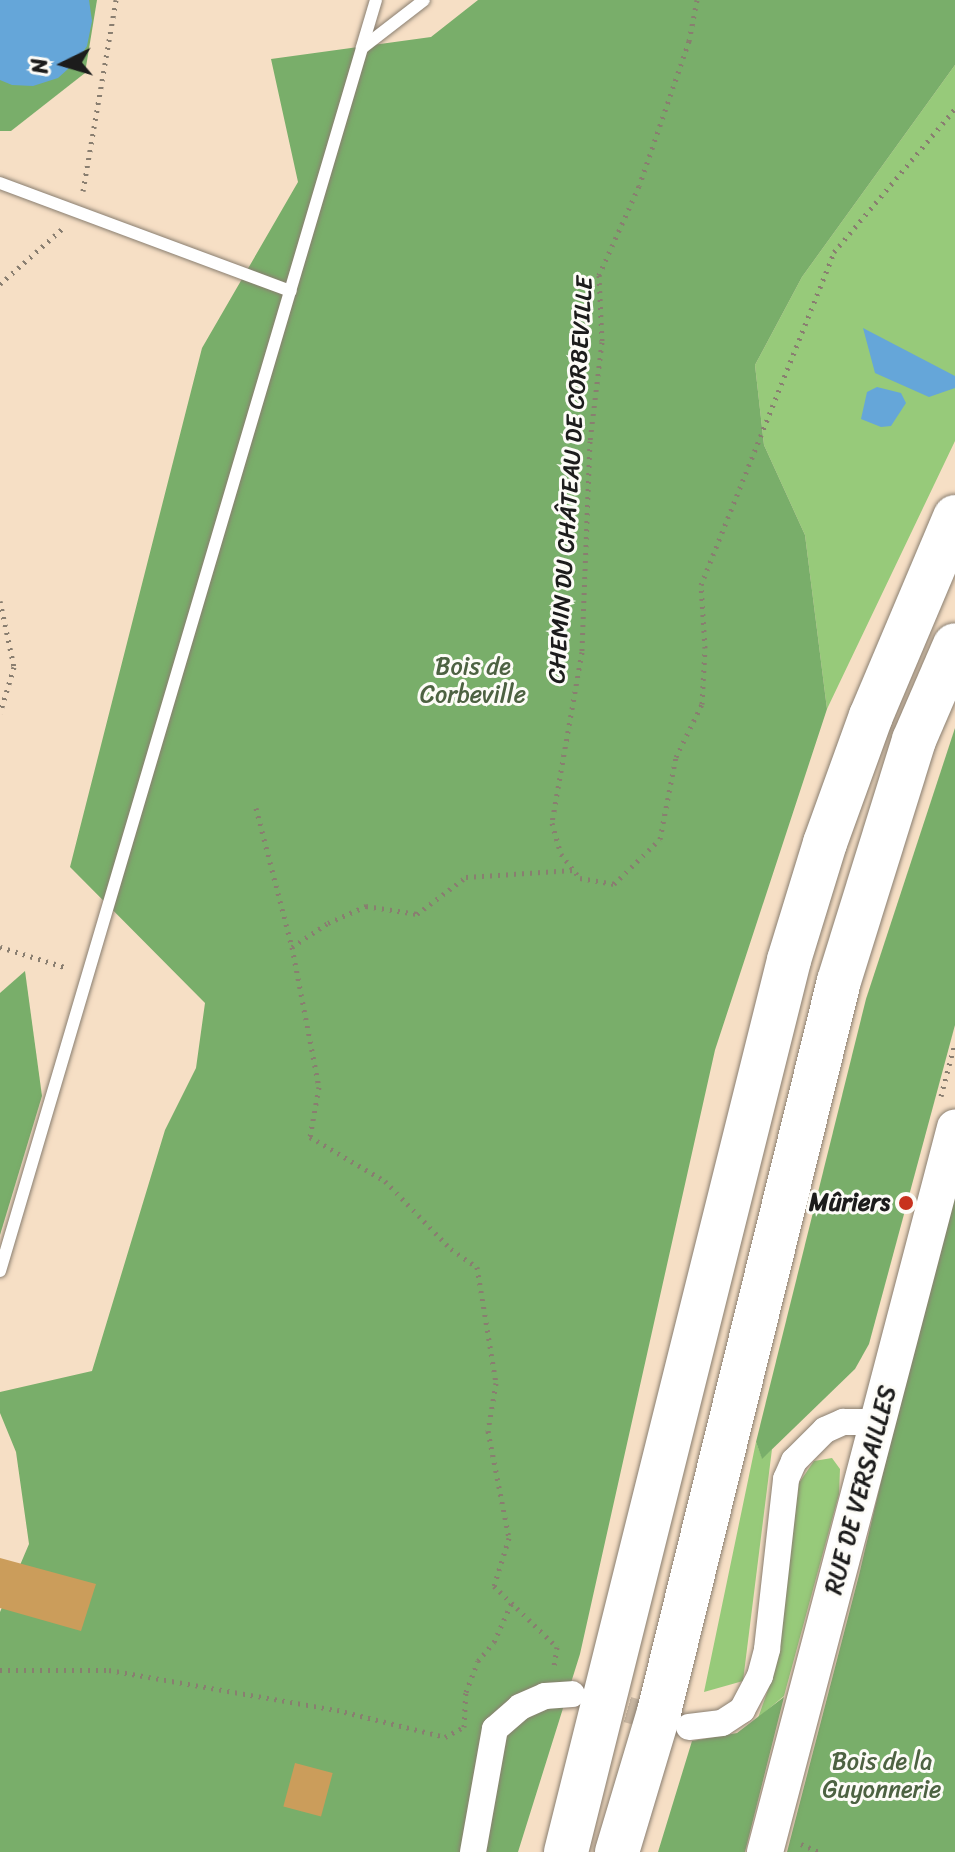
<!DOCTYPE html>
<html>
<head>
<meta charset="utf-8">
<style>
  body { margin:0 }
  #map { position:relative; width:955px; height:1852px; overflow:hidden; background:#f6dfc5; font-family:Sriracha,sans-serif }
  div>[style] { position:absolute }
  .green>* { inset:0; background:#97ca7a }
  .forest>* { inset:0; background:#79ae6a }
  .water>* { inset:0; background:#65a6d9 }
  .building>* { inset:0; background:#cb9d5b; transform-origin:0 0 }
  .street-tunnel>* { height:26px; margin-top:-13px; transform-origin:0; background:repeating-linear-gradient(90deg,#cab8a3 0 26px,transparent 0 39px) }
  .path>* { height:5px; margin-top:-2.5px; transform-origin:0; background:repeating-linear-gradient(90deg,#897e70 0 2px,transparent 0 8px) }
  .roads { filter:drop-shadow(0 0 2px #897e70) drop-shadow(0 0 2px #897e70) }
  .lane>* { height:12px; margin:-6px; padding:0 6px; transform-origin:6px; border-radius:6px; background:#fff }
  .street>* { height:26px; margin:-13px; padding:0 13px; transform-origin:13px; border-radius:13px; background:#fff }
  .secondary>* { height:36px; margin:-18px; padding:0 18px; transform-origin:18px; border-radius:18px; background:#fff }
  .highway>* { height:44px; margin:-22px; padding:0 22px; transform-origin:22px; border-radius:22px; background:#fff }
  .dots>* { width:22px; height:22px; translate:-50% -50%; box-sizing:border-box; border:4px solid #fdfcf7; border-radius:50% }
  span { translate:-50% -50%; white-space:nowrap; text-align:center; line-height:1.15; -webkit-text-stroke:6px #fdfcf7; paint-order:stroke }
  .street-label { font-size:24px; color:#1c1c1c }
  .park-label { font-size:24px; color:#4d6242 }
  .poi-label { font-size:24px; color:#1c1c1c; font-weight:700 }
  .right { translate:-100% -50%; text-align:right }
  .north { position:absolute; left:24px; top:24px; width:80px; height:80px; -webkit-text-stroke:6px #fdfcf7; paint-order:stroke; rotate:265deg; font-size:22px; font-weight:700; line-height:32px; text-align:center; color:#1c1c1c }
  .north::after { content:''; display:block; margin:auto; width:28px; height:36px; background:#1c1c1c; clip-path:polygon(50% 0,100% 100%,50% 72%,0 100%) }
</style>
</head>
<body>
<div id="map">
  <div class="green">
    <i style="clip-path:polygon(955px 65px,955px 441px,827px 709px,805px 535px,764px 445px,755px 365px,802px 277px)"></i>
    <i style="clip-path:polygon(756px 1442px,762px 1458px,772px 1449px,743px 1681px,704px 1692px)"></i>
    <i style="clip-path:polygon(832px 1458px,840px 1469px,839px 1494px,784px 1696px,758px 1718px,775px 1670px,799px 1483px,814px 1461px)"></i>
  </div>
  <div class="forest">
    <i style="clip-path:polygon(0 0,97px 0,85px 73px,11px 131px,0 131px)"></i>
    <i style="clip-path:polygon(478px 0,955px 0,955px 65px,802px 277px,755px 365px,764px 445px,805px 535px,827px 709px,715px 1050px,580px 1654px,518px 1852px,0 1852px,0 1612px,29px 1544px,16px 1452px,0 1413px,0 1392px,92px 1371px,165px 1130px,196px 1068px,205px 1003px,70px 867px,202px 348px,298px 182px,271px 59px,431px 37px)"></i>
    <i style="clip-path:polygon(955px 728px,955px 1025px,869px 1344px,855px 1369px,762px 1459px,756px 1442px,866px 999px)"></i>
    <i style="clip-path:polygon(25px 971px,42px 1096px,0 1235px,0 993px)"></i>
    <i style="clip-path:polygon(955px 1192px,955px 1852px,787px 1852px,859px 1575px,933px 1261px)"></i>
    <i style="clip-path:polygon(784px 1697px,745px 1852px,658px 1852px,692px 1741px,737px 1733px)"></i>
  </div>
  <div class="water">
    <i style="clip-path:polygon(0 0,89px 0,92px 21px,87px 46px,78px 60px,58px 78px,33px 86px,12px 85px,0 80px)"></i>
    <i style="clip-path:polygon(863px 328px,955px 376px,955px 388px,929px 397px,875px 373px)"></i>
    <i style="clip-path:polygon(877px 387px,901px 393px,906px 403px,891px 426px,881px 427px,861px 419px,867px 392px)"></i>
  </div>
  <div class="building">
    <i style="clip-path:polygon(0 1558px,96px 1584px,81px 1631px,0 1608px)"></i>
    <i style="left:295px;top:1763px;width:39px;height:45px;rotate:15deg"></i>
  </div>
  <div class="street-tunnel">
    <i style="left:590px;top:1699px;width:81px;rotate:15.8deg"></i>
  </div>
  <div class="path">
    <i style="left:697px;top:0;width:42px;rotate:101deg"></i>
    <i style="left:689px;top:41px;width:153px;rotate:109deg"></i>
    <i style="left:639px;top:186px;width:98px;rotate:114.2deg"></i>
    <i style="left:599px;top:275px;width:67px;rotate:87.4deg"></i>
    <i style="left:602px;top:342px;width:100px;rotate:96.9deg"></i>
    <i style="left:590px;top:441px;width:211px;rotate:92.2deg"></i>
    <i style="left:582px;top:652px;width:174px;rotate:100deg"></i>
    <i style="left:552px;top:823px;width:32px;rotate:74deg"></i>
    <i style="left:561px;top:854px;width:31px;rotate:52deg"></i>
    <i style="left:580px;top:878px;width:35px;rotate:10deg"></i>
    <i style="left:614px;top:884px;width:64px;rotate:-44.4deg"></i>
    <i style="left:660px;top:839px;width:84px;rotate:-79deg"></i>
    <i style="left:676px;top:757px;width:59px;rotate:-63.9deg"></i>
    <i style="left:702px;top:704px;width:56px;rotate:-86.9deg"></i>
    <i style="left:705px;top:648px;width:63px;rotate:-93.6deg"></i>
    <i style="left:701px;top:585px;width:359px;rotate:-68.2deg"></i>
    <i style="left:834px;top:252px;width:187px;rotate:-49.8deg"></i>
    <i style="left:83px;top:191px;width:194px;rotate:-80.2deg"></i>
    <i style="left:0;top:284px;width:83px;rotate:-41.6deg"></i>
    <i style="left:0;top:601px;width:67px;rotate:78deg"></i>
    <i style="left:14px;top:667px;width:48px;rotate:106.9deg"></i>
    <i style="left:256px;top:808px;width:144px;rotate:75.5deg"></i>
    <i style="left:292px;top:947px;width:143px;rotate:79.1deg"></i>
    <i style="left:319px;top:1087px;width:51px;rotate:100.2deg"></i>
    <i style="left:310px;top:1137px;width:87px;rotate:30.4deg"></i>
    <i style="left:385px;top:1181px;width:95px;rotate:45.9deg"></i>
    <i style="left:451px;top:1249px;width:32px;rotate:35deg"></i>
    <i style="left:477px;top:1267px;width:118px;rotate:80.7deg"></i>
    <i style="left:496px;top:1383px;width:49px;rotate:99.5deg"></i>
    <i style="left:488px;top:1431px;width:109px;rotate:78.9deg"></i>
    <i style="left:509px;top:1538px;width:50px;rotate:107.4deg"></i>
    <i style="left:494px;top:1586px;width:88px;rotate:44.1deg"></i>
    <i style="left:557px;top:1647px;width:19px;rotate:99deg"></i>
    <i style="left:0;top:947px;width:71px;rotate:17.2deg"></i>
    <i style="left:292px;top:947px;width:43px;rotate:-33.7deg"></i>
    <i style="left:328px;top:923px;width:42px;rotate:-24.1deg"></i>
    <i style="left:366px;top:906px;width:52px;rotate:8.9deg"></i>
    <i style="left:417px;top:914px;width:61px;rotate:-37.1deg"></i>
    <i style="left:466px;top:877px;width:107px;rotate:-3.7deg"></i>
    <i style="left:941px;top:1096px;width:55px;rotate:-75.2deg"></i>
    <i style="left:0;top:1670px;width:109px"></i>
    <i style="left:109px;top:1670px;width:231px;rotate:10deg"></i>
    <i style="left:337px;top:1710px;width:111px;rotate:14deg"></i>
    <i style="left:445px;top:1737px;width:21px;rotate:-28deg"></i>
    <i style="left:464px;top:1727px;width:35px;rotate:-87deg"></i>
    <i style="left:466px;top:1692px;width:33px;rotate:-69deg"></i>
    <i style="left:478px;top:1661px;width:25px;rotate:-50deg"></i>
    <i style="left:494px;top:1642px;width:44px;rotate:-65.8deg"></i>
    <i style="left:801px;top:1844px;width:20px;rotate:24deg"></i>
  </div>
  <div class="roads">
    <div class="lane">
      <i style="left:362px;top:47px;width:49px;rotate:-73.4deg"></i>
      <i style="left:0;top:183px;width:310px;rotate:20.4deg"></i>
      <i style="left:0;top:1271px;width:1275px;rotate:-73.51deg"></i>
      <i style="left:362px;top:48px;width:78px;rotate:-37.7deg"></i>
    </div>
    <div class="street">
      <i style="left:689px;top:1727px;width:33px;rotate:-7deg"></i>
      <i style="left:722px;top:1723px;width:24px;rotate:-33deg"></i>
      <i style="left:742px;top:1710px;width:38px;rotate:-62deg"></i>
      <i style="left:760px;top:1676px;width:28px;rotate:-75deg"></i>
      <i style="left:767px;top:1649px;width:171px;rotate:-83.6deg"></i>
      <i style="left:786px;top:1479px;width:20px;rotate:-66deg"></i>
      <i style="left:794px;top:1461px;width:44px;rotate:-45deg"></i>
      <i style="left:825px;top:1430px;width:20px;rotate:-24deg"></i>
      <i style="left:843px;top:1422px;width:36px"></i>
      <i style="left:473px;top:1852px;width:125px;rotate:-79.9deg"></i>
      <i style="left:495px;top:1729px;width:33px;rotate:-41deg"></i>
      <i style="left:520px;top:1707px;width:27px;rotate:-24deg"></i>
      <i style="left:545px;top:1696px;width:27px;rotate:-4deg"></i>
    </div>
    <div class="secondary">
      <i style="left:765px;top:1852px;width:749px;rotate:-75.31deg"></i>
    </div>
    <div class="highway">
      <i style="left:566px;top:1852px;width:919px;rotate:-75.96deg"></i>
      <i style="left:789px;top:960px;width:122px;rotate:-72.9deg"></i>
      <i style="left:825px;top:843px;width:135px;rotate:-70.1deg"></i>
      <i style="left:871px;top:716px;width:216px;rotate:-67.1deg"></i>
      <i style="left:617px;top:1852px;width:146px;rotate:-73.3deg"></i>
      <i style="left:659px;top:1712px;width:753px;rotate:-76.17deg"></i>
      <i style="left:839px;top:981px;width:252px;rotate:-72.7deg"></i>
      <i style="left:914px;top:740px;width:103px;rotate:-66.7deg"></i>
    </div>
  </div>
  <div class="dots">
    <i style="left:906px;top:1203px;background:#c8321e"></i>
  </div>
  <div class="street-label">
    <span style="left:571px;top:480px;rotate:-86deg">CHEMIN DU CHÂTEAU DE CORBEVILLE</span>
    <span style="left:861px;top:1490px;rotate:-75deg">RUE DE VERSAILLES</span>
  </div>
  <div class="park-label">
    <span style="left:473px;top:681px">Bois de<br>Corbeville</span>
    <span style="left:882px;top:1776px">Bois de la<br>Guyonnerie</span>
  </div>
  <div class="poi-label">
    <span class="right" style="left:890px;top:1203px">Mûriers</span>
  </div>
  <div class="north">N</div>
</div>
</body>
</html>
